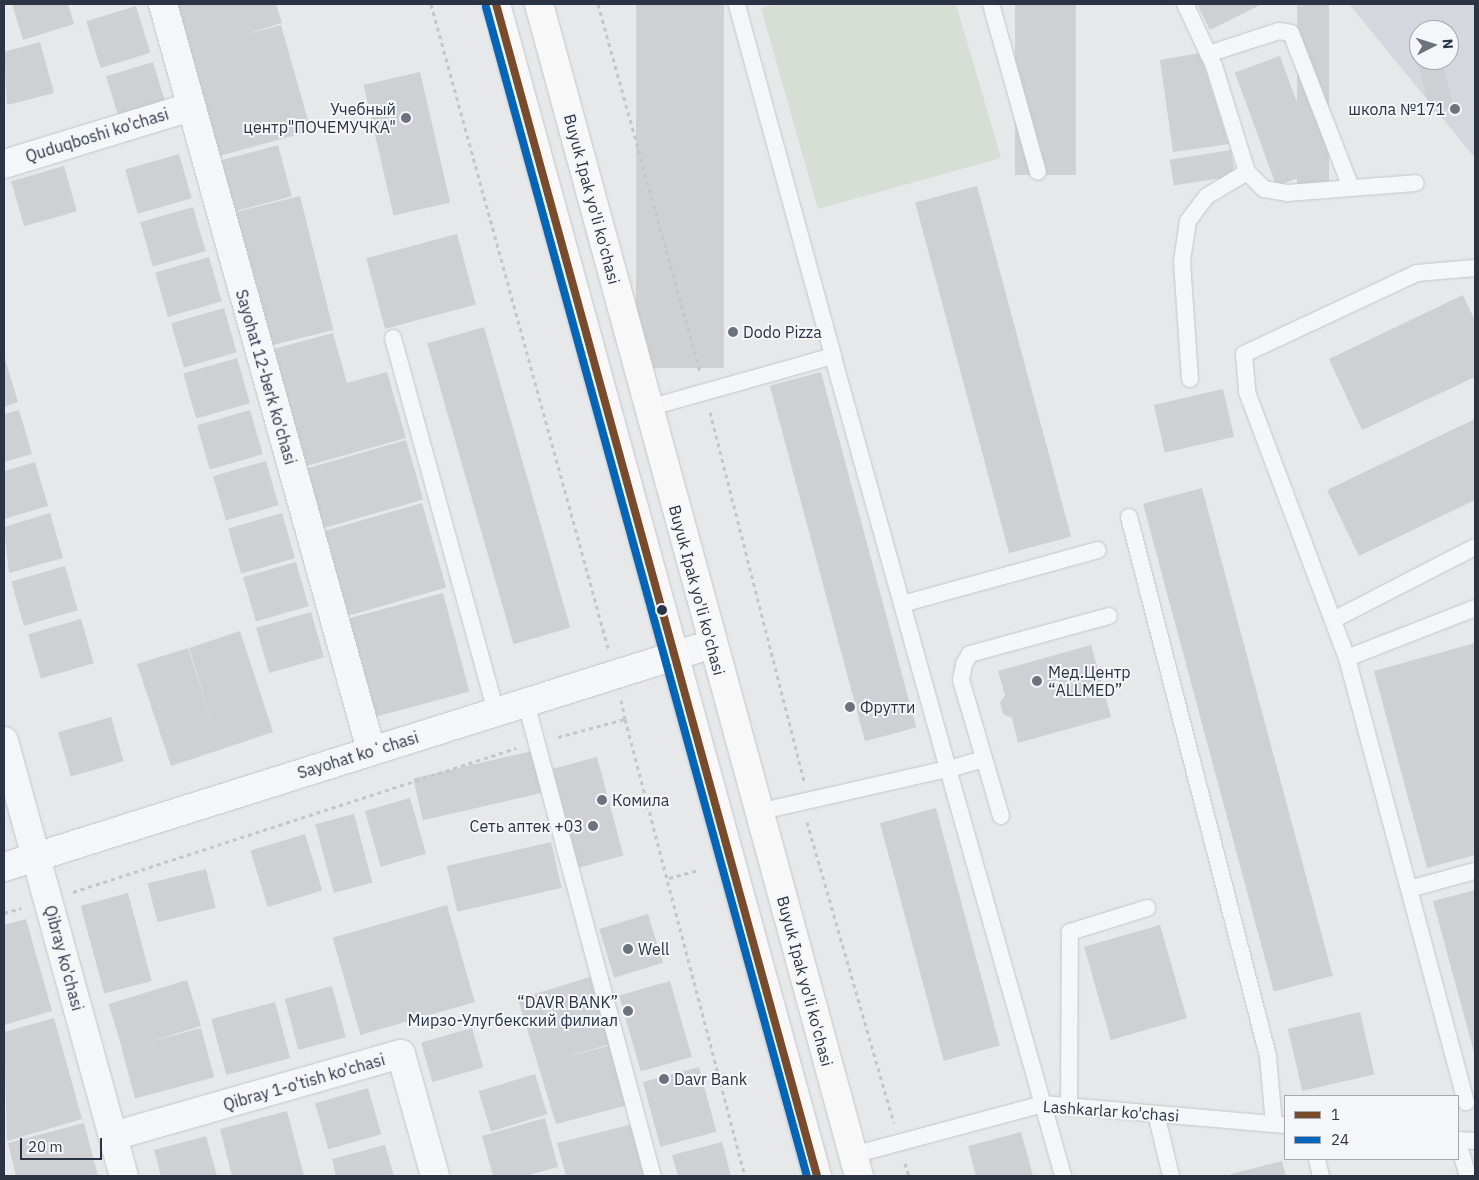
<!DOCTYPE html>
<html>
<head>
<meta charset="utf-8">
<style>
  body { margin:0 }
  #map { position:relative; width:1479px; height:1180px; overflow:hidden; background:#e6e8ea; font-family:"IBM Plex Sans",sans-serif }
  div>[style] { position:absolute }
  .built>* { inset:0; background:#d4d7dd }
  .green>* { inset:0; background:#d6ded6 }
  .building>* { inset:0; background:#ced0d3; transform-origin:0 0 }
  .path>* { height:3px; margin-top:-1.5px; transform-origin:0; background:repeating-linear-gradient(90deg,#c5c6ca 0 4px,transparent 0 8px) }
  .roads { filter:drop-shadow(0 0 1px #c4c6c8) drop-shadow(0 0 1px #c4c6c8) }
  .service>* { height:16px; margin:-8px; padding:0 8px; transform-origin:8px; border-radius:8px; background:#f5f6f7 }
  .minor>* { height:28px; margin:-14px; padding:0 14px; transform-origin:14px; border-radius:14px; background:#f5f6f7 }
  .tertiary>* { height:28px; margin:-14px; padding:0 14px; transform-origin:14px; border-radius:14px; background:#f5f6f7 }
  .secondary>* { height:28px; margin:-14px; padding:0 14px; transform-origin:14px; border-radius:14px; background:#f8f8f8 }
  .bus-1>* { height:8px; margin:-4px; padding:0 4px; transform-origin:4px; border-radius:4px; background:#7a4b2a }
  .bus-2>* { height:8px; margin:-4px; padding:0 4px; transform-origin:4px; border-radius:4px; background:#0065bd }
  .dots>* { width:14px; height:14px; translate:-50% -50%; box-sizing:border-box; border:2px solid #f4f6f9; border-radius:50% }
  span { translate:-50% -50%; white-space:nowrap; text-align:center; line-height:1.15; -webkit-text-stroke:4px #f4f6f9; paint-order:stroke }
  .poi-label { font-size:16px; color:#2b3445 }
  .right { translate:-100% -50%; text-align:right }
  .left { translate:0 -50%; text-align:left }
  .street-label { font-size:16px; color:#2b3445 }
  .frame { position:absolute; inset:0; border:5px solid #2b3445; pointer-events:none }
  .legend { position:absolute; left:1284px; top:1095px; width:175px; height:65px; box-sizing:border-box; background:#f4f6f9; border:1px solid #a4a8b1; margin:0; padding:6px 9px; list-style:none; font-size:15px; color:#2b3445 }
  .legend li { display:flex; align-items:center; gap:10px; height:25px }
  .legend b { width:25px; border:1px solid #a4a8b1 }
  .north { position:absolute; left:1409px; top:20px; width:50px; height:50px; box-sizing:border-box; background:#f4f6f9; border:1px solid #a4a8b1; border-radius:50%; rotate:85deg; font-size:14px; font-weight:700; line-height:20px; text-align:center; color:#2b3445 }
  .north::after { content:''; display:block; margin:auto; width:18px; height:22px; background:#6c737f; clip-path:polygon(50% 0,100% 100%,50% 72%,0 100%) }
  .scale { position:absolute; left:20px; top:1138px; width:82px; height:22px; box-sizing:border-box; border:2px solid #2b3445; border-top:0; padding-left:6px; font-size:15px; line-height:18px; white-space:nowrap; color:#2b3445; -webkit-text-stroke:4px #f4f6f9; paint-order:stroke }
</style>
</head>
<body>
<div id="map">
  <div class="built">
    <i style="clip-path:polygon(evenodd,1349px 4px,1475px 4px,1475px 158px,1349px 4px,1419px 30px,1449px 30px,1449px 60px,1419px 60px,1419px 30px)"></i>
  </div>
  <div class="green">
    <i style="clip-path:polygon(777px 4px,956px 4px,1001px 158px,818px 209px,761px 8px)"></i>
  </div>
  <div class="building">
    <i style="clip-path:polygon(12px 4px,68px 4px,74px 24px,23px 40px)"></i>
    <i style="clip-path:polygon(173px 4px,276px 4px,282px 23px,242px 35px,281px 25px,311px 131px,216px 157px)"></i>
    <i style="left:636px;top:4px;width:88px;height:364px"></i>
    <i style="left:1015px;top:4px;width:61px;height:171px"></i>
    <i style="clip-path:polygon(1197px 4px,1262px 4px,1210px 30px)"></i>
    <i style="left:1297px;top:4px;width:32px;height:184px"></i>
    <i style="left:136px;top:6px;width:49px;height:52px;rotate:73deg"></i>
    <i style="clip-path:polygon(1419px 38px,1419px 60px,1441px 60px,1454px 107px,1431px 113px,1411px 40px)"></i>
    <i style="clip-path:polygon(40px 42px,54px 93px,7px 105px,4px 52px)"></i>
    <i style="clip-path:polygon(1200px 53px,1229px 144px,1173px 152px,1160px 60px)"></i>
    <i style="left:1280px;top:56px;width:121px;height:48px;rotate:70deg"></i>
    <i style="left:153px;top:62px;width:42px;height:49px;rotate:73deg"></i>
    <i style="left:420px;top:72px;width:134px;height:58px;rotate:77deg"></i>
    <i style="left:278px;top:145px;width:53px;height:63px;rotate:75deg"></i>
    <i style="left:1231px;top:150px;width:26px;height:62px;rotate:81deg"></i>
    <i style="left:179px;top:154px;width:46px;height:56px;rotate:74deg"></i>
    <i style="left:64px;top:166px;width:47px;height:55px;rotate:74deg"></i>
    <i style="left:977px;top:186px;width:363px;height:64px;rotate:75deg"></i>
    <i style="left:300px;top:196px;width:138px;height:70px;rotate:76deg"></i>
    <i style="left:193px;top:207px;width:46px;height:55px;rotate:74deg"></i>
    <i style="left:457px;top:234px;width:73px;height:94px;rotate:75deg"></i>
    <i style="left:209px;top:257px;width:46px;height:56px;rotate:74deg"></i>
    <i style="clip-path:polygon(1463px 295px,1475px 321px,1475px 377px,1362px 430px,1329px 359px)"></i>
    <i style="left:224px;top:308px;width:46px;height:55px;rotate:74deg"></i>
    <i style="left:484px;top:327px;width:313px;height:59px;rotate:74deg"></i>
    <i style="clip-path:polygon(333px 333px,347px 383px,387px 372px,406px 438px,303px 467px,270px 350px)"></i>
    <i style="clip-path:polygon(4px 356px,18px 402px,4px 407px)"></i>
    <i style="left:237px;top:358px;width:47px;height:56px;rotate:74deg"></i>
    <i style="left:821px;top:372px;width:368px;height:53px;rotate:75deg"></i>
    <i style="left:1223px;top:389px;width:49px;height:71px;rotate:77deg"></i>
    <i style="clip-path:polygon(19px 410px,32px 454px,4px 462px,4px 414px)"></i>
    <i style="left:250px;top:410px;width:46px;height:55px;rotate:74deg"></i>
    <i style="clip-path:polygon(1475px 419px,1475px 500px,1359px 556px,1327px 490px)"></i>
    <i style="left:406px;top:440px;width:62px;height:106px;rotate:74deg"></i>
    <i style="left:266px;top:461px;width:46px;height:55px;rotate:74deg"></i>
    <i style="clip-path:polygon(35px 462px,48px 506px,4px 519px,4px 471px)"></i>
    <i style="left:1202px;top:488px;width:505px;height:61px;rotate:75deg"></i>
    <i style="left:422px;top:503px;width:88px;height:104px;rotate:74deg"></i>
    <i style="clip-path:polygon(50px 513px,63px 558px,9px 573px,4px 527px)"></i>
    <i style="left:282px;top:513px;width:47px;height:56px;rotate:74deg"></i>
    <i style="left:296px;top:562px;width:46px;height:55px;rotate:74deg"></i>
    <i style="left:65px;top:566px;width:46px;height:56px;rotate:74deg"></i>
    <i style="left:443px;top:593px;width:102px;height:100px;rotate:75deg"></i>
    <i style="left:311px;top:612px;width:47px;height:57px;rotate:74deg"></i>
    <i style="left:81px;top:619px;width:46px;height:55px;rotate:74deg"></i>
    <i style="clip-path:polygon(240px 631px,273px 732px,171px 766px,137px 664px,188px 648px,213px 726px,189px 648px)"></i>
    <i style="clip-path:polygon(1475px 643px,1475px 855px,1427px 868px,1374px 671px)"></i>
    <i style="clip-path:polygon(1091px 645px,1111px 717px,1018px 743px,1012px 718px,1003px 714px,1000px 702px,1005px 695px,998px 671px)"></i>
    <i style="left:111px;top:717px;width:46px;height:55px;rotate:74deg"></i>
    <i style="left:532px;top:751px;width:43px;height:122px;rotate:77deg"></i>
    <i style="left:597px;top:757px;width:102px;height:46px;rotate:75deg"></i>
    <i style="left:410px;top:798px;width:58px;height:47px;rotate:74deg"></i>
    <i style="left:936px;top:808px;width:246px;height:58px;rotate:75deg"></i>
    <i style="left:354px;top:814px;width:71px;height:40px;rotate:75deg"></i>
    <i style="left:305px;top:834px;width:59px;height:57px;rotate:73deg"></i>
    <i style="left:551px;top:842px;width:47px;height:107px;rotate:77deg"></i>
    <i style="left:206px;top:869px;width:40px;height:60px;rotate:76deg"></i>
    <i style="clip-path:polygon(1475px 890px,1475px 1056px,1433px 901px)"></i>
    <i style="left:128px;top:893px;width:91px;height:49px;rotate:75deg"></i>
    <i style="left:447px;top:905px;width:101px;height:119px;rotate:74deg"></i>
    <i style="left:648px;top:914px;width:51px;height:51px;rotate:73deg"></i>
    <i style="clip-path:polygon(26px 919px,52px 1011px,4px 1025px,4px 925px)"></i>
    <i style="left:1160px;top:925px;width:97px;height:79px;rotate:74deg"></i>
    <i style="clip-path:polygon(590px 977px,610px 1044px,557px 1060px,611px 1045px,628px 1105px,556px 1124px,518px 999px)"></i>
    <i style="left:187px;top:980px;width:48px;height:82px;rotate:73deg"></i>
    <i style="left:670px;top:981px;width:79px;height:53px;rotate:74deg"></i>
    <i style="left:332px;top:986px;width:53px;height:49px;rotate:75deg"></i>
    <i style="left:275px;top:1002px;width:58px;height:66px;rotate:75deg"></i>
    <i style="left:1360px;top:1012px;width:64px;height:74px;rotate:77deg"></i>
    <i style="clip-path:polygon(54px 1018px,82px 1119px,7px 1141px,4px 1032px)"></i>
    <i style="left:201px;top:1028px;width:51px;height:82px;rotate:75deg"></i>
    <i style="left:472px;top:1028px;width:41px;height:53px;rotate:74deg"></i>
    <i style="left:699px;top:1067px;width:67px;height:58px;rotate:75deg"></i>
    <i style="left:535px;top:1074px;width:42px;height:59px;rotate:73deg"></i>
    <i style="left:368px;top:1088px;width:48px;height:55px;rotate:74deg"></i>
    <i style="clip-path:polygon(287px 1111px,304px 1176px,232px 1176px,220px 1129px)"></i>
    <i style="clip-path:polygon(545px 1118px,558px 1167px,525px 1176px,493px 1176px,482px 1136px)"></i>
    <i style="clip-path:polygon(84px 1123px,98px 1176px,16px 1176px,8px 1143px)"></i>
    <i style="clip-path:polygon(633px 1124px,646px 1176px,566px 1176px,557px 1143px)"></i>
    <i style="clip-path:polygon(1021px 1132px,1033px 1176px,976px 1176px,968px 1146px)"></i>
    <i style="clip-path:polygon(206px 1136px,217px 1176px,161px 1176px,154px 1150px)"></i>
    <i style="clip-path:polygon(722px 1142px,731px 1176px,678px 1176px,672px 1155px)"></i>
    <i style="clip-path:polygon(385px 1145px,394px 1176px,336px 1176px,332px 1159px)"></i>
    <i style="clip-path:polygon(1282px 1161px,1286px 1176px,1231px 1176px,1231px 1174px)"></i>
  </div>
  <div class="path">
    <i style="left:431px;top:4px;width:668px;rotate:74.63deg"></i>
    <i style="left:598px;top:4px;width:382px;rotate:74.5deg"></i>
    <i style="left:710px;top:412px;width:381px;rotate:75.7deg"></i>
    <i style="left:621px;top:700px;width:19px;rotate:78deg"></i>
    <i style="left:558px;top:737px;width:69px;rotate:-15deg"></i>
    <i style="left:625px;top:719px;width:472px;rotate:75.3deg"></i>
    <i style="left:807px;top:822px;width:313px;rotate:73.9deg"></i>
    <i style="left:669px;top:878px;width:31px;rotate:-15deg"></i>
    <i style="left:73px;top:892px;width:466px;rotate:-18deg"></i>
    <i style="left:4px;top:913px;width:18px;rotate:-16deg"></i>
    <i style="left:905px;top:1163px;width:14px;rotate:73deg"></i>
  </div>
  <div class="roads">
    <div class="service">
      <i style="left:991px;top:4px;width:174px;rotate:74.4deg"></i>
      <i style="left:1185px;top:4px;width:68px;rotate:64.9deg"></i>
      <i style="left:1214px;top:66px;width:111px;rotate:72.7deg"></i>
      <i style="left:1247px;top:172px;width:24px;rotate:45deg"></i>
      <i style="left:1264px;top:189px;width:23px;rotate:10deg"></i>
      <i style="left:1287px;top:193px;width:129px;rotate:-4.4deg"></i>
      <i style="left:1208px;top:54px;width:75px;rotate:-17.9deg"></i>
      <i style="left:1279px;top:31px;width:12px;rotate:9deg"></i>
      <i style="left:1291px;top:33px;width:166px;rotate:68.8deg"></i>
      <i style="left:1475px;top:268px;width:58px;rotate:175.1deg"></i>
      <i style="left:1417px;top:273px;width:191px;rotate:154.9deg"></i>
      <i style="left:1244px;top:354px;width:38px;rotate:85deg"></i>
      <i style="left:1247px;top:392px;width:284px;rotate:69.4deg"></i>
      <i style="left:1347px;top:658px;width:137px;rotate:-21.3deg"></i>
      <i style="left:393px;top:338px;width:387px;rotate:74.6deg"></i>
      <i style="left:1190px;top:379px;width:118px;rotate:-93.9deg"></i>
      <i style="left:1182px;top:261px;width:40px;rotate:-81.5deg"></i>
      <i style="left:1188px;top:221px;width:31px;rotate:-53deg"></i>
      <i style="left:1207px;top:196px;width:47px;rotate:-31deg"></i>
      <i style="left:648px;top:408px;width:192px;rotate:-15.7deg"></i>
      <i style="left:833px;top:356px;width:365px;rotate:-105.3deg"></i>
      <i style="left:1129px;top:517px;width:557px;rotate:75.54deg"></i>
      <i style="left:1268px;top:1056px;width:68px;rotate:85deg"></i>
      <i style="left:902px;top:604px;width:203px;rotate:-15.4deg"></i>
      <i style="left:1335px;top:619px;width:157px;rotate:-27.2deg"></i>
      <i style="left:1347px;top:658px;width:460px;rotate:75deg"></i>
      <i style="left:526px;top:703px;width:490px;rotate:75deg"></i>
      <i style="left:984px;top:759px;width:37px;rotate:164deg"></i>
      <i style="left:948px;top:769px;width:423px;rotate:74.2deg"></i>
      <i style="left:758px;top:812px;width:195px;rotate:-12.8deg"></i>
      <i style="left:948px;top:769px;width:429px;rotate:-105.6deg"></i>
      <i style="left:1001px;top:816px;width:142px;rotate:-106.4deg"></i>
      <i style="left:961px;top:680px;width:16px;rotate:-79deg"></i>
      <i style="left:964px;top:664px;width:12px;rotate:-59deg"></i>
      <i style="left:970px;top:654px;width:144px;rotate:-15.3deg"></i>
      <i style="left:1409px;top:889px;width:68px;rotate:-15.3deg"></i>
      <i style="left:1069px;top:1107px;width:175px;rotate:-89.7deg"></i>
      <i style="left:1070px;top:932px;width:81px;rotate:-17.3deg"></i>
      <i style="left:1156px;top:1114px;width:64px;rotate:76.4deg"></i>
      <i style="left:1458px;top:1140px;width:17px;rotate:3deg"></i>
      <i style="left:1458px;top:1142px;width:35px;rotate:74deg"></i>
      <i style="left:853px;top:1155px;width:198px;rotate:-15deg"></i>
      <i style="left:1044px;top:1104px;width:241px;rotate:5deg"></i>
      <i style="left:1317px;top:1159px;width:17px;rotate:77deg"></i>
    </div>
    <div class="minor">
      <i style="left:163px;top:4px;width:774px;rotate:74.42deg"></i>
      <i style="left:4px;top:164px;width:195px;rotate:-17deg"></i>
      <i style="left:4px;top:741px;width:451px;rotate:74.6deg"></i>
      <i style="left:113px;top:1136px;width:299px;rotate:-15.9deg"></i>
      <i style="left:401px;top:1054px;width:127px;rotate:74.4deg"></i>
    </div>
    <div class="tertiary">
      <i style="left:4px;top:867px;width:742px;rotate:-17.48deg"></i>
    </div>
    <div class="secondary">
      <i style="left:496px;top:4px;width:1215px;rotate:74.68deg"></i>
      <i style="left:539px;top:4px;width:1215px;rotate:74.73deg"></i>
    </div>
  </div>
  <div class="bus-1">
    <i style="left:496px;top:4px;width:1215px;rotate:74.68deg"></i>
  </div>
  <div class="bus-2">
    <i style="left:486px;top:7px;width:1212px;rotate:74.65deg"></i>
  </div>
  <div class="dots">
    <i style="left:1455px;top:109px;background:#6c737f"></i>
    <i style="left:406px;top:118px;background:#6c737f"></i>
    <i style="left:733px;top:332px;background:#6c737f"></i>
    <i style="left:662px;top:610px;background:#2b3445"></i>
    <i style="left:1037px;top:681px;background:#6c737f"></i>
    <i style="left:850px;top:707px;background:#6c737f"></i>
    <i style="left:602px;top:800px;background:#6c737f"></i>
    <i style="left:593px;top:826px;background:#6c737f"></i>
    <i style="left:628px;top:949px;background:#6c737f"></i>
    <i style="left:628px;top:1011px;background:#6c737f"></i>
    <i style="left:664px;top:1079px;background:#6c737f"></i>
  </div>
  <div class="poi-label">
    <span class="right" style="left:396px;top:118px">Учебный<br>центр"ПОЧЕМУЧКА"</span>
    <span class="right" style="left:1445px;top:109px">школа №171</span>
    <span class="left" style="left:743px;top:332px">Dodo Pizza</span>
    <span class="left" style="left:1048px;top:681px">Мед.Центр<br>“ALLMED”</span>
    <span class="left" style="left:860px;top:707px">Фрутти</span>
    <span class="left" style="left:612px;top:800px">Комила</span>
    <span class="right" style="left:583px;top:826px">Сеть аптек +03</span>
    <span class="left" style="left:638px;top:949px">Well</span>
    <span class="right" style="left:618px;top:1011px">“DAVR BANK”<br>Мирзо-Улугбекский филиал</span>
    <span class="left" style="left:674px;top:1079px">Davr Bank</span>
  </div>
  <div class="street-label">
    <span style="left:97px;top:135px;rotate:-17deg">Quduqboshi ko'chasi</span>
    <span style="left:592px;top:199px;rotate:75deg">Buyuk Ipak yo'li ko'chasi</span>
    <span style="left:266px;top:377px;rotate:74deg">Sayohat 12-berk ko'chasi</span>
    <span style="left:697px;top:590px;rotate:75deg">Buyuk Ipak yo'li ko'chasi</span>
    <span style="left:358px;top:755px;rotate:-17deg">Sayohat koʻchasi</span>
    <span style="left:64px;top:958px;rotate:75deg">Qibray ko'chasi</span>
    <span style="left:805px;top:981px;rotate:75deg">Buyuk Ipak yo'li ko'chasi</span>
    <span style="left:304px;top:1082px;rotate:-16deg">Qibray 1-o'tish ko'chasi</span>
    <span style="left:1111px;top:1111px;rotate:4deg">Lashkarlar ko'chasi</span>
  </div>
  <div class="frame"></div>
  <ul class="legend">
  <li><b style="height:6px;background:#7a4b2a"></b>1</li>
  <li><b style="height:6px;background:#0065bd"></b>24</li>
  </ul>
  <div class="north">N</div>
  <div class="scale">20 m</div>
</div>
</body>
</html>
